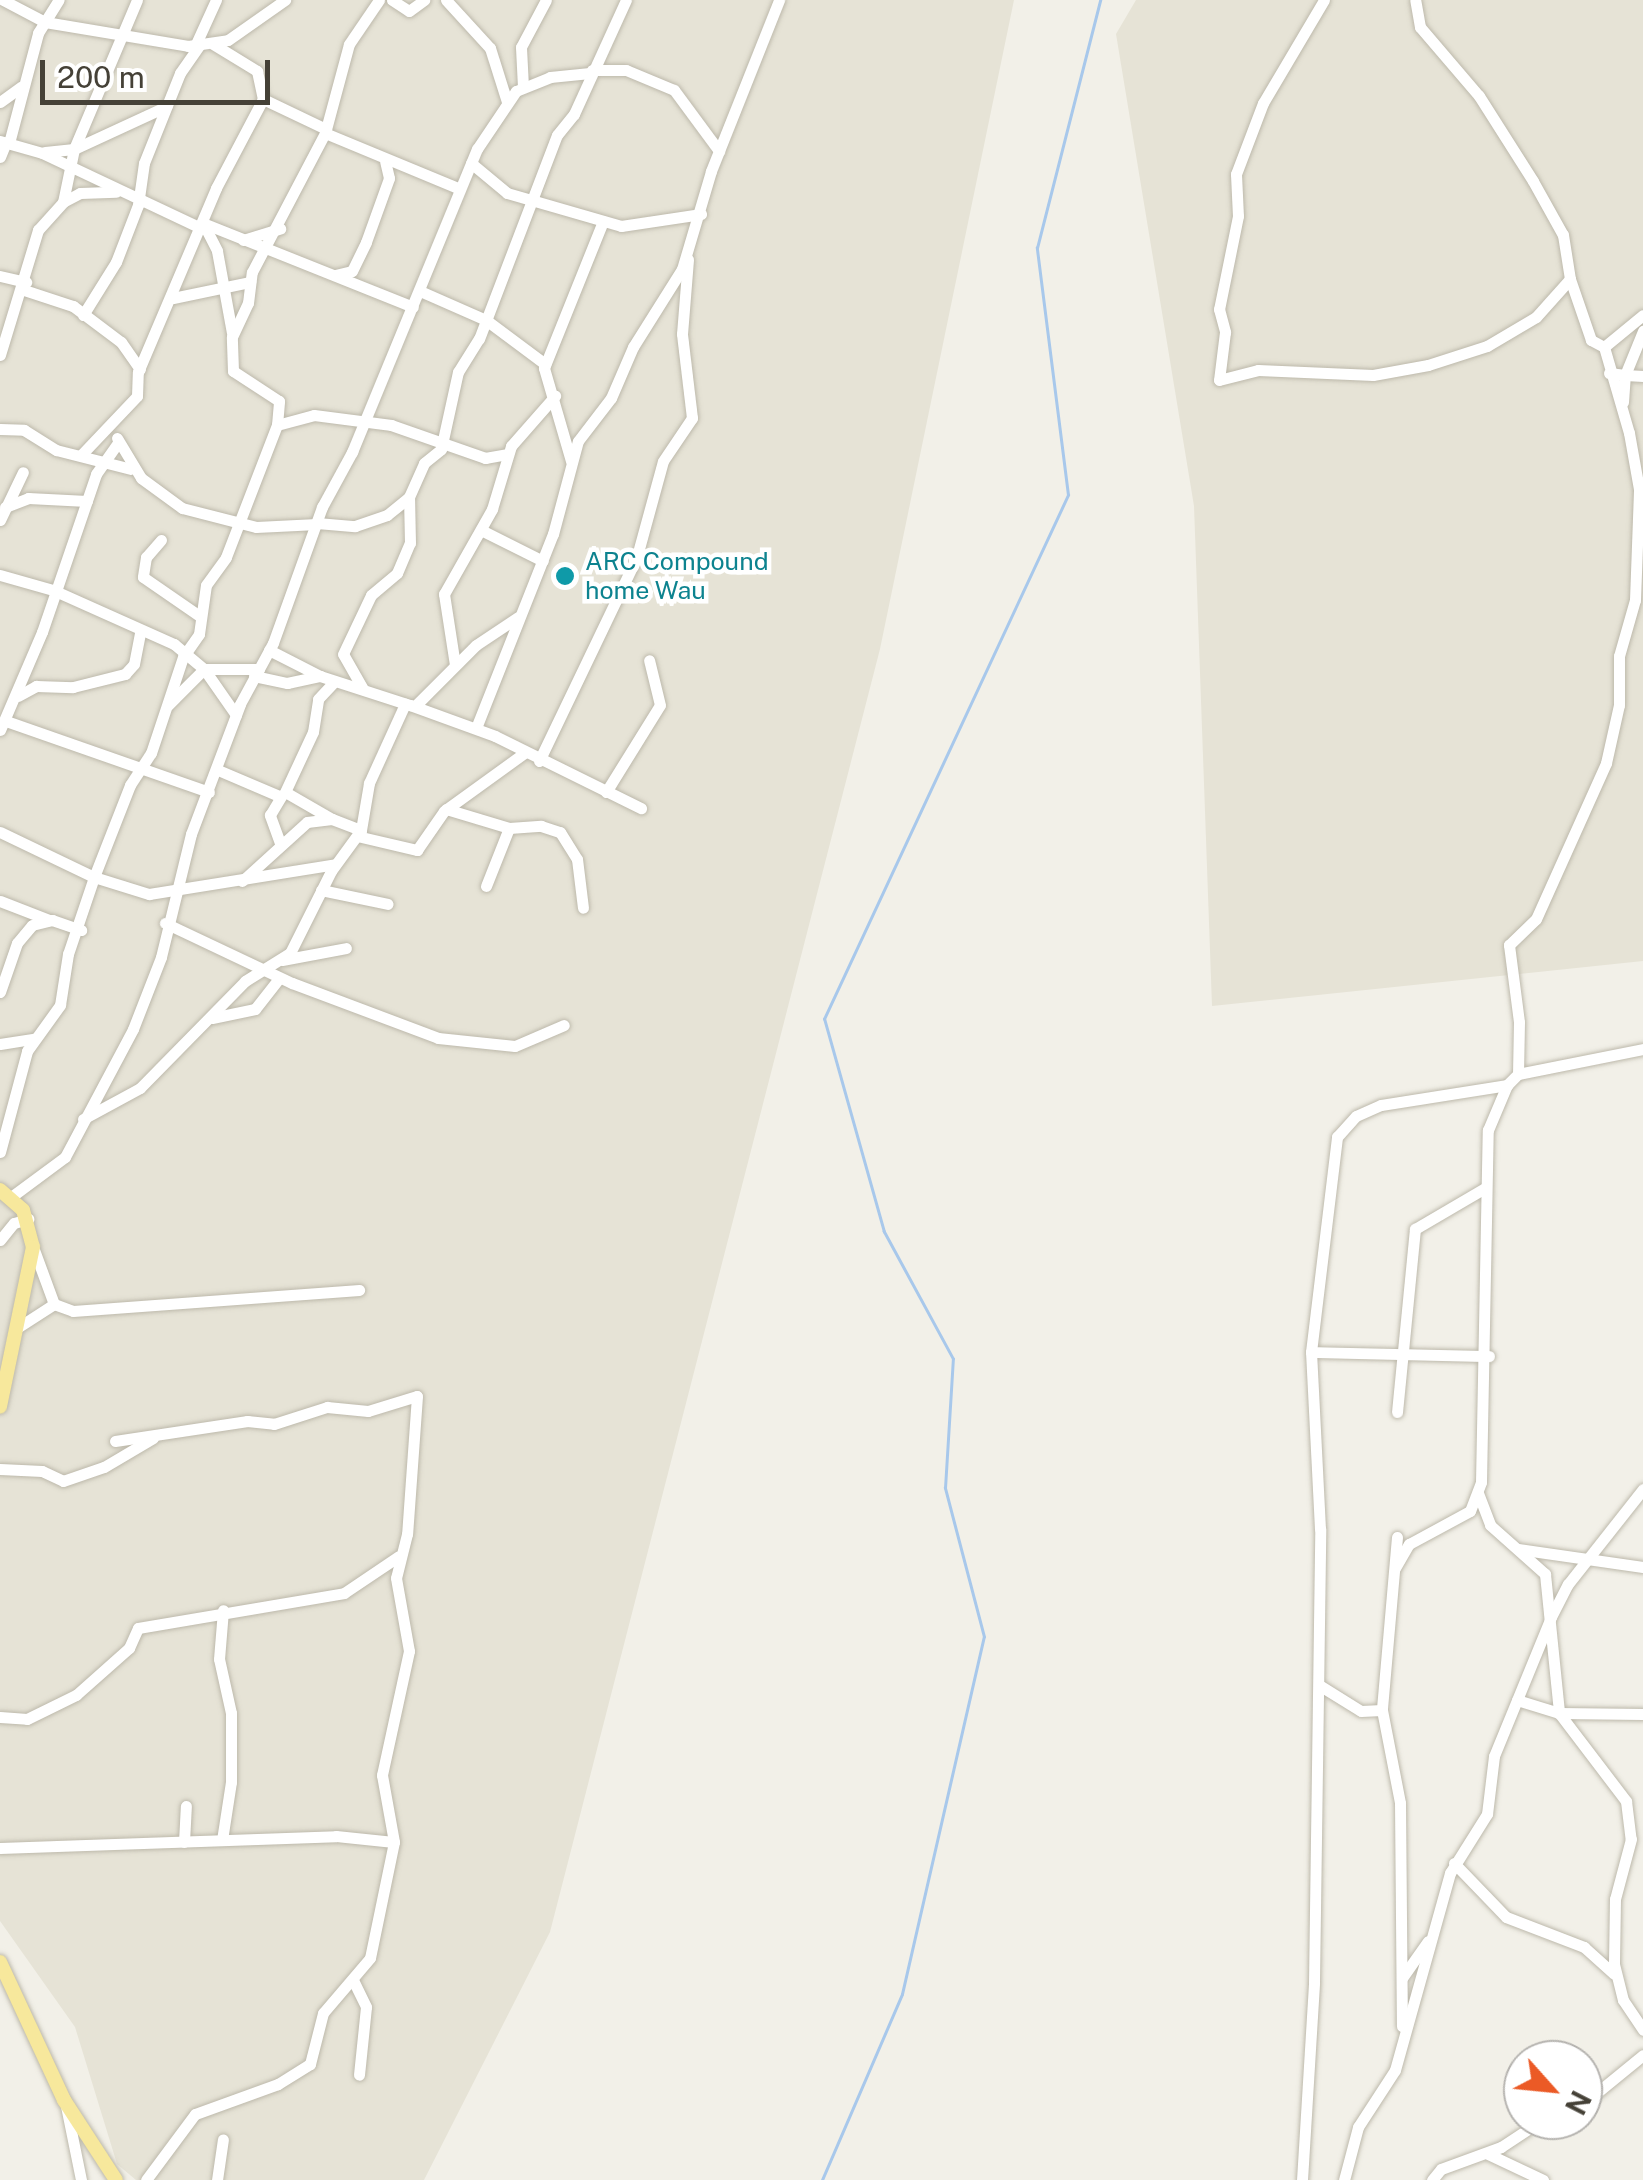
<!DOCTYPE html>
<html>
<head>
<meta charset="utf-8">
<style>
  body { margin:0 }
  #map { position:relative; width:1643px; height:2180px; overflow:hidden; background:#f2f0e8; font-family:"Public Sans",sans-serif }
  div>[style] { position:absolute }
  .residential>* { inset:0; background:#e6e3d6 }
  .stream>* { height:2.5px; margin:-1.25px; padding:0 1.25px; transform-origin:1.25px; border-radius:1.25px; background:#a8c8eb }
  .roads { filter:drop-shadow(0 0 2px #bdb9ab) drop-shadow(0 0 2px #bdb9ab) }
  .minor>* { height:11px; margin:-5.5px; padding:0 5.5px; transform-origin:5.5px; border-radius:5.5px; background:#fff }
  .major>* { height:14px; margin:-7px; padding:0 7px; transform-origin:7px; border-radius:7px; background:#f7e89c }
  .dots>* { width:28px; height:28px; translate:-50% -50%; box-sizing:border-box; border:5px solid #fff; border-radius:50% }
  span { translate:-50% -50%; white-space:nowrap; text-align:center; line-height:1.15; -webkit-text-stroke:9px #fff; paint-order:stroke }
  .culture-label { font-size:25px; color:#0d838f }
  .left { translate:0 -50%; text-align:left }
  .north { position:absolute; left:1503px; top:2040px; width:100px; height:100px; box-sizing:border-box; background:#fff; border:2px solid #b5b3af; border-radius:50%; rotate:117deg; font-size:28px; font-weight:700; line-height:40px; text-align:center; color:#454137 }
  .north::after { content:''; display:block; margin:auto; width:35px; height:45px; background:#eb5a26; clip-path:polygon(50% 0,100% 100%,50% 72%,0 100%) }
  .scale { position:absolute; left:40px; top:60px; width:230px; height:45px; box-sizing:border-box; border:5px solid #454137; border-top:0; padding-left:12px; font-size:30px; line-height:35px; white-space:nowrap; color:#454137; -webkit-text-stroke:8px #fff; paint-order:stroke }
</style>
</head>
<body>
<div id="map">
  <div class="residential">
    <i style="clip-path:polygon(0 0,1014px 0,880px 649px,550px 1932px,424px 2180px,136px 2180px,117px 2164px,75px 2027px,0 1921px)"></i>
    <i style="clip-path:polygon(1136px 0,1643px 0,1643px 961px,1212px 1006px,1194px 506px,1116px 34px)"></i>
  </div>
  <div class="stream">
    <i style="left:822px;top:2180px;width:202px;rotate:-66.7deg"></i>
    <i style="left:902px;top:1994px;width:366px;rotate:-77.1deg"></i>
    <i style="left:984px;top:1637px;width:154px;rotate:-104.7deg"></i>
    <i style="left:945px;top:1488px;width:129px;rotate:-86.5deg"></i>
    <i style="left:953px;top:1359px;width:145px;rotate:-118.5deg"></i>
    <i style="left:884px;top:1232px;width:221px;rotate:-105.7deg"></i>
    <i style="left:824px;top:1019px;width:578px;rotate:-65.03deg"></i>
    <i style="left:1068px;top:495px;width:249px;rotate:-97.2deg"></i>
    <i style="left:1037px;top:248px;width:256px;rotate:-75.7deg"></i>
  </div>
  <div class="roads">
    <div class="minor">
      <i style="left:3px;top:0;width:47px;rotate:27.6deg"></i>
      <i style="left:45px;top:22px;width:145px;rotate:9.5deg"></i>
      <i style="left:188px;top:46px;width:40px;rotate:-8.5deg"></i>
      <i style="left:228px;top:40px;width:70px;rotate:-35.1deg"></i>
      <i style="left:392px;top:0;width:20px;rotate:33deg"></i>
      <i style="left:409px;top:11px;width:19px;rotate:-36deg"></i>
      <i style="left:446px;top:0;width:65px;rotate:47.5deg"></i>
      <i style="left:490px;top:48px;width:57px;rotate:72.5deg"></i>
      <i style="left:1324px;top:0;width:120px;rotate:120.6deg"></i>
      <i style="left:1263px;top:103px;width:76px;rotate:110.8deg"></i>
      <i style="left:1236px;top:174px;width:42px;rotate:87.3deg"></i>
      <i style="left:1238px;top:216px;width:95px;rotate:101.5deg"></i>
      <i style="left:1219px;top:309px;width:24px;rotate:75deg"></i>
      <i style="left:1225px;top:332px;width:48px;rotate:97.1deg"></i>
      <i style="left:1219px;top:380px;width:40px;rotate:-14.4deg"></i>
      <i style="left:1258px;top:370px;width:115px;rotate:2.5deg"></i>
      <i style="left:1373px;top:375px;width:56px;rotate:-10.3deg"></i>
      <i style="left:1428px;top:365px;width:62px;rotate:-17.9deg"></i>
      <i style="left:1487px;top:346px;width:57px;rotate:-30.6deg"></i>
      <i style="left:1536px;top:317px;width:51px;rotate:-48.2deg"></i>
      <i style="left:1570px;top:279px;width:45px;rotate:-99deg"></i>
      <i style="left:1563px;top:235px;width:62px;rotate:-119.1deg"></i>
      <i style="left:1533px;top:181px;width:101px;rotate:-122.4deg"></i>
      <i style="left:1479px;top:96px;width:91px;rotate:-130.5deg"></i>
      <i style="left:1420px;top:27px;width:27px;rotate:-100deg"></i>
      <i style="left:213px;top:44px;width:52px;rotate:31.5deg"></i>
      <i style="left:257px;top:71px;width:29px;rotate:78deg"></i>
      <i style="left:263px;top:99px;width:70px;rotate:25.5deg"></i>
      <i style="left:195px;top:46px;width:51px;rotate:-65.5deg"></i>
      <i style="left:592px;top:70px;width:34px"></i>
      <i style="left:626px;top:70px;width:52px;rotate:22.6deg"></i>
      <i style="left:674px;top:90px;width:76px;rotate:53.6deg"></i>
      <i style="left:523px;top:87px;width:40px;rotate:-92.9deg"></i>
      <i style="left:521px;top:47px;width:53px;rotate:-62deg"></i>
      <i style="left:0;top:102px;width:26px;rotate:-36deg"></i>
      <i style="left:325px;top:133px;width:146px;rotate:22.5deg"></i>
      <i style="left:0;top:141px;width:44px;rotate:15.9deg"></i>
      <i style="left:42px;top:153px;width:176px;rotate:25.3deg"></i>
      <i style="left:9px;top:143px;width:114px;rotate:-75.2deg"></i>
      <i style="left:38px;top:33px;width:39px;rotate:-58deg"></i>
      <i style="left:45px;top:152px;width:29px;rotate:-6deg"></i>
      <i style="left:74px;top:149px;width:162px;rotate:-67.1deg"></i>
      <i style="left:0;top:157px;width:16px;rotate:-68deg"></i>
      <i style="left:471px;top:163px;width:47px;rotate:39.8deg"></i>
      <i style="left:507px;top:193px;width:119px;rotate:16.1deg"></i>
      <i style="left:621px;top:226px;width:81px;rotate:-8.5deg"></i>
      <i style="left:63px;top:202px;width:19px;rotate:-28deg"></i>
      <i style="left:80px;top:193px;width:36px;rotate:-2deg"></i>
      <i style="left:203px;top:223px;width:226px;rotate:21.8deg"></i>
      <i style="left:203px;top:223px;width:31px;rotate:63deg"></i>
      <i style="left:217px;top:251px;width:83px;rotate:79.6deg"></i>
      <i style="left:243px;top:240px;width:39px;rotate:-17deg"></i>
      <i style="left:335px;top:275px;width:17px;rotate:-13deg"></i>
      <i style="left:352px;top:271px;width:32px;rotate:-64deg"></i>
      <i style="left:366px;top:242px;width:68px;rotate:-70.2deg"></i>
      <i style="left:389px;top:178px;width:17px;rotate:-103deg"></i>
      <i style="left:0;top:276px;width:27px;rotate:13deg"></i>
      <i style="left:24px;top:290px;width:52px;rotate:18.1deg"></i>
      <i style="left:73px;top:306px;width:60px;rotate:36.9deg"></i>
      <i style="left:121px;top:342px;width:33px;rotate:55deg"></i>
      <i style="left:420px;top:291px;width:72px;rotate:23.7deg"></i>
      <i style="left:486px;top:320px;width:74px;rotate:36.7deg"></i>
      <i style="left:173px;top:298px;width:79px;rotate:-11.7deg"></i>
      <i style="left:83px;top:315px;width:62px;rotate:-58.1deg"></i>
      <i style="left:116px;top:262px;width:61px;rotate:-68.9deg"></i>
      <i style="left:138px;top:205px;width:42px;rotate:-81.9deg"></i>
      <i style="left:144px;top:163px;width:97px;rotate:-68.2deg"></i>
      <i style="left:180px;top:73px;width:33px;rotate:-55deg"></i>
      <i style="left:1604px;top:347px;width:50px;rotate:-39.4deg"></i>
      <i style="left:0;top:355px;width:131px;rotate:-73.1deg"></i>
      <i style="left:38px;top:230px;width:38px;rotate:-48deg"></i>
      <i style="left:63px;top:202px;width:54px;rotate:-78.3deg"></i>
      <i style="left:74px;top:149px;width:102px;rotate:-24.8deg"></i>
      <i style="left:1609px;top:373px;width:16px;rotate:7deg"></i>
      <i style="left:1625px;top:375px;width:48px;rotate:-67.8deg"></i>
      <i style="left:1623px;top:402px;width:27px;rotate:-86deg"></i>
      <i style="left:1625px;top:375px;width:18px;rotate:3deg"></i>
      <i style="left:277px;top:425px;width:38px;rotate:-15deg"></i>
      <i style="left:314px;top:415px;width:78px;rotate:7.4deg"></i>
      <i style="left:391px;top:425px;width:100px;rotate:19.3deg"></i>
      <i style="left:485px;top:458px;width:22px;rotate:-10deg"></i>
      <i style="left:0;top:429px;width:24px;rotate:2deg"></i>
      <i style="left:24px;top:430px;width:38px;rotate:32deg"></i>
      <i style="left:56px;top:450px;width:77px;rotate:14.2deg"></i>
      <i style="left:117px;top:438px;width:47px;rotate:59deg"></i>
      <i style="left:141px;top:478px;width:51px;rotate:36.2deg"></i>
      <i style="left:182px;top:508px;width:76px;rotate:14.4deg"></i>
      <i style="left:256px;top:527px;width:61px;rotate:-2.8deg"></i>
      <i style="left:82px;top:454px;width:80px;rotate:-46.5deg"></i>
      <i style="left:137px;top:396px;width:24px;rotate:-88deg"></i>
      <i style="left:138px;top:372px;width:200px;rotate:-67deg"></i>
      <i style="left:216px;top:188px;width:101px;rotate:-62.2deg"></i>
      <i style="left:571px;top:461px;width:97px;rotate:-106.2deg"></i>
      <i style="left:544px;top:368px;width:158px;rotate:-68.1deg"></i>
      <i style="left:5px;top:507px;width:25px;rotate:-21deg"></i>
      <i style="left:28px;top:498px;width:59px;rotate:2.9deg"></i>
      <i style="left:0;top:520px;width:53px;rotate:-64.4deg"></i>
      <i style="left:317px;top:523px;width:38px;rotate:5deg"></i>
      <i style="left:355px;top:526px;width:34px;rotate:-19deg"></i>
      <i style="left:387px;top:515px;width:28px;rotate:-39deg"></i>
      <i style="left:409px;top:497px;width:37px;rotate:-66deg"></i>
      <i style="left:424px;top:463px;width:22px;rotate:-39deg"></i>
      <i style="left:441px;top:449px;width:79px;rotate:-77.6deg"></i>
      <i style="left:458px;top:372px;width:39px;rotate:-58deg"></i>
      <i style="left:479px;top:339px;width:218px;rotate:-69.1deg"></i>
      <i style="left:557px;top:135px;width:27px;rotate:-51deg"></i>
      <i style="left:574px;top:114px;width:125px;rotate:-65.5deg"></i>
      <i style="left:481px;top:530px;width:69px;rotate:26.6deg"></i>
      <i style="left:161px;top:540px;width:23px;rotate:131deg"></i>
      <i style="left:146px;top:557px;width:20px;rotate:99deg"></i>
      <i style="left:143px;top:577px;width:70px;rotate:34.6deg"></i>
      <i style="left:0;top:575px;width:55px;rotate:15.8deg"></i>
      <i style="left:53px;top:590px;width:133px;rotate:24.1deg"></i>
      <i style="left:174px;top:644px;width:39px;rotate:40deg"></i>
      <i style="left:204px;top:669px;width:55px"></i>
      <i style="left:269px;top:650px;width:57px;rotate:27deg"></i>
      <i style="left:455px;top:665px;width:72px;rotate:-98.8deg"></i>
      <i style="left:444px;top:594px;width:98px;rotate:-60.5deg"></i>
      <i style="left:492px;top:509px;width:66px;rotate:-73.2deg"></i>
      <i style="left:511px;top:446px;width:67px;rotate:-48.7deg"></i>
      <i style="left:254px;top:676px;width:34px;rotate:12deg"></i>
      <i style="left:287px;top:683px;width:34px;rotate:-12deg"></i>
      <i style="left:320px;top:676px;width:95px;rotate:17.9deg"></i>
      <i style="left:410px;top:705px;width:90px;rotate:20deg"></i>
      <i style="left:495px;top:736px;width:163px;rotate:26.3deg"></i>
      <i style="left:363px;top:689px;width:40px;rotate:-119.7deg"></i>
      <i style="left:343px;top:654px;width:65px;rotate:-64.6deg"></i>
      <i style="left:371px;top:595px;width:34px;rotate:-40deg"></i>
      <i style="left:397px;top:573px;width:33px;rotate:-67deg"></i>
      <i style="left:410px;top:543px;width:46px;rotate:-91.2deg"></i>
      <i style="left:18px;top:696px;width:21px;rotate:-29deg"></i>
      <i style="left:36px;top:686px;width:37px;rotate:2deg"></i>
      <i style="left:73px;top:687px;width:54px;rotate:-14deg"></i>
      <i style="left:125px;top:674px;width:13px;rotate:-48deg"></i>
      <i style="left:134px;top:664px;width:33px;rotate:-79deg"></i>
      <i style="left:168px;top:705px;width:51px;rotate:-45deg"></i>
      <i style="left:204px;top:669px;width:56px;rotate:55.2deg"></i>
      <i style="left:415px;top:706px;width:86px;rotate:-45deg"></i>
      <i style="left:476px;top:645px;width:50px;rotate:-33.7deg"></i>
      <i style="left:6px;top:721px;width:215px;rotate:19.3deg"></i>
      <i style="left:476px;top:728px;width:209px;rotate:-68.4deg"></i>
      <i style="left:553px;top:534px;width:96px;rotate:-75deg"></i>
      <i style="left:578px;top:441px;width:54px;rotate:-52.5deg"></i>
      <i style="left:611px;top:398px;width:56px;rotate:-66.7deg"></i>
      <i style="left:633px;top:347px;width:92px;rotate:-57.9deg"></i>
      <i style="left:682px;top:269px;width:102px;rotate:-73.5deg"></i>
      <i style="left:711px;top:171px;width:184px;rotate:-68.3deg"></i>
      <i style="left:0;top:730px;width:107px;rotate:-66.8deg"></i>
      <i style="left:42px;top:632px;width:167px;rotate:-71.1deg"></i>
      <i style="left:96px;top:474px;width:39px;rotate:-55deg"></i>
      <i style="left:539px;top:761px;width:227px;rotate:-64.4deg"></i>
      <i style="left:637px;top:556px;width:98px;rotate:-74.7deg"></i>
      <i style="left:663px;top:461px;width:52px;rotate:-56deg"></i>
      <i style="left:692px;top:418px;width:85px;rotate:-96.8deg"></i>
      <i style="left:682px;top:334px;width:75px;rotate:-85.4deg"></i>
      <i style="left:218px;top:770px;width:66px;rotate:23.1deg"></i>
      <i style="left:606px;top:792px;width:102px;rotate:-58.2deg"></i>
      <i style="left:660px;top:705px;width:46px;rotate:-103.7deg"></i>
      <i style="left:446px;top:809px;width:66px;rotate:16.8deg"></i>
      <i style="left:509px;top:828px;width:32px;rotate:-4deg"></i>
      <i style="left:541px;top:826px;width:20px;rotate:18deg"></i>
      <i style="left:560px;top:832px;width:32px;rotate:58deg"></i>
      <i style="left:577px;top:859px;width:49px;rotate:83deg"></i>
      <i style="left:332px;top:819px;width:54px;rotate:-150.1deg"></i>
      <i style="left:285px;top:792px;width:66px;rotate:-65deg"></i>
      <i style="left:313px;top:732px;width:33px;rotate:-81deg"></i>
      <i style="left:318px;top:699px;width:22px;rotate:-47deg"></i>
      <i style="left:0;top:832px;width:104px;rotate:25.6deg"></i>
      <i style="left:94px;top:877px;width:58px;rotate:17.2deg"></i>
      <i style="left:149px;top:894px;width:189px;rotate:-9.1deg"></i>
      <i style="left:357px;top:836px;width:62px;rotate:13.1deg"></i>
      <i style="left:417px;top:850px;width:47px;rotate:-55.3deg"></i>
      <i style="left:444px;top:811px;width:99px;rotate:-35.9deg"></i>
      <i style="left:280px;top:843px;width:30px;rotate:-110deg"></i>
      <i style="left:270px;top:815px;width:23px;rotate:-59deg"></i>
      <i style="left:242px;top:881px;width:88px;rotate:-42.2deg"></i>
      <i style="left:307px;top:822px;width:25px;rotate:-7deg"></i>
      <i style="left:332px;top:819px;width:31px;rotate:21deg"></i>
      <i style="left:486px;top:886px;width:62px;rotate:-68.4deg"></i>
      <i style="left:321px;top:890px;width:68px;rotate:11.8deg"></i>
      <i style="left:0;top:901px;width:53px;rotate:21.2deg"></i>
      <i style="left:165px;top:923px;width:140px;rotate:25.3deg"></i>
      <i style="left:292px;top:983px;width:156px;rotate:20.6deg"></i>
      <i style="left:438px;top:1038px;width:77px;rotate:5.9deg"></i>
      <i style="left:515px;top:1046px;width:53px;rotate:-23.2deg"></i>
      <i style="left:282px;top:960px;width:65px;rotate:-10.6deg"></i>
      <i style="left:0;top:992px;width:52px;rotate:-70.9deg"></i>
      <i style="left:17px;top:943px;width:23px;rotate:-50deg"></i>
      <i style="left:32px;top:925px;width:21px;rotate:-14deg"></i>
      <i style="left:52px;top:920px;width:31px;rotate:19deg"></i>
      <i style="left:212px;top:1018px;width:44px;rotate:-11.8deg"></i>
      <i style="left:255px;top:1009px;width:39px;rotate:-52deg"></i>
      <i style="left:0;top:1044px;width:33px;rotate:-9deg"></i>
      <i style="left:1518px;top:1074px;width:52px;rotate:-88.9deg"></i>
      <i style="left:1519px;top:1022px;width:78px;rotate:-97.4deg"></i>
      <i style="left:1509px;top:945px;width:37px;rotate:-44deg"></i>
      <i style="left:1536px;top:919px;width:171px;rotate:-65.8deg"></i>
      <i style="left:1606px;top:763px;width:59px;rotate:-77.4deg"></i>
      <i style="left:1619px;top:705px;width:49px;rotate:-90deg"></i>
      <i style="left:1619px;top:656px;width:58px;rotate:-74.1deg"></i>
      <i style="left:1635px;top:600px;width:111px;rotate:-87.9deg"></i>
      <i style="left:1639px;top:489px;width:57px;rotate:-100.1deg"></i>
      <i style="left:1629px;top:433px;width:90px;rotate:-106.2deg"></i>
      <i style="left:1604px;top:347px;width:15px;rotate:-152deg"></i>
      <i style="left:1591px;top:340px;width:65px;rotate:-109deg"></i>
      <i style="left:83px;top:1119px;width:65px;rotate:-28.5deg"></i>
      <i style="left:140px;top:1088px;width:150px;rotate:-45.5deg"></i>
      <i style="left:245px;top:981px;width:53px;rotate:-31.9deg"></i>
      <i style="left:290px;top:953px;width:92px;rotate:-63.4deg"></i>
      <i style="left:331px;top:871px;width:51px;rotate:-53.8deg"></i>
      <i style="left:361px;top:830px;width:48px;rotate:-80.3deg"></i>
      <i style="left:369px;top:783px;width:87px;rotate:-65.5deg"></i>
      <i style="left:0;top:1152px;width:105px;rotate:-75deg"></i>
      <i style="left:27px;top:1051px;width:57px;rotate:-54.3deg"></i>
      <i style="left:60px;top:1005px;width:52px;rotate:-81.1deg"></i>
      <i style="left:68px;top:954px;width:81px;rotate:-71.3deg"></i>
      <i style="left:94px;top:877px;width:99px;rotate:-68.6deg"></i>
      <i style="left:130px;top:785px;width:38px;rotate:-57deg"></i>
      <i style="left:151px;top:753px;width:101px;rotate:-71.6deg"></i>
      <i style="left:183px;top:657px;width:28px;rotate:-55deg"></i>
      <i style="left:199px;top:634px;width:49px;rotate:-81.9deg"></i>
      <i style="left:206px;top:585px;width:34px;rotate:-54deg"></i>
      <i style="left:226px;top:557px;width:142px;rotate:-68.9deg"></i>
      <i style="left:277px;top:425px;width:24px;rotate:-85deg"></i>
      <i style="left:279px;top:401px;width:55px;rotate:-146.9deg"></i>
      <i style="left:233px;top:371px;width:34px;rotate:-92deg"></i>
      <i style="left:232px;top:337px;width:38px;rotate:-65deg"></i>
      <i style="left:248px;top:303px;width:31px;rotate:-83deg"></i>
      <i style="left:252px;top:272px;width:157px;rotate:-62.3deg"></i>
      <i style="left:325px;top:133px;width:92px;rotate:-74.9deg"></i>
      <i style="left:349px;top:44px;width:53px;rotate:-55.7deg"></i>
      <i style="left:11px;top:1197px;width:67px;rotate:-36.5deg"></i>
      <i style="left:65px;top:1157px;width:145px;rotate:-62deg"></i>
      <i style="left:133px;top:1029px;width:77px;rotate:-68.7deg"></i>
      <i style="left:161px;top:957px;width:127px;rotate:-76.3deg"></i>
      <i style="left:191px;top:834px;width:139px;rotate:-69.3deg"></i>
      <i style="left:240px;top:704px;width:69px;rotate:-61.6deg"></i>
      <i style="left:273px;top:643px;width:145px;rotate:-70.2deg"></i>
      <i style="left:322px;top:507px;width:63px;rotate:-61.4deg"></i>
      <i style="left:352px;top:452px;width:328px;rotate:-67.6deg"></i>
      <i style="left:477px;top:149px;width:70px;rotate:-56.1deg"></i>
      <i style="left:516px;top:91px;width:37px;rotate:-22deg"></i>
      <i style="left:550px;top:77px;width:40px;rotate:-5.7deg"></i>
      <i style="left:0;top:1240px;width:22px;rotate:-51deg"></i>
      <i style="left:14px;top:1223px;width:15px;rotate:-16deg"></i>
      <i style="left:33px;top:1247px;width:61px;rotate:69.8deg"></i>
      <i style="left:54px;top:1304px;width:20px;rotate:20deg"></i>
      <i style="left:73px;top:1311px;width:287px;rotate:-4.2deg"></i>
      <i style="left:17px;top:1328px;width:44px;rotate:-33deg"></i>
      <i style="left:1311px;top:1352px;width:178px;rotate:1.3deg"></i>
      <i style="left:1397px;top:1412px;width:184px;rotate:-84.4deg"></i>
      <i style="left:1415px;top:1229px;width:81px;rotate:-30.4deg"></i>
      <i style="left:115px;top:1441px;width:134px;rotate:-8.6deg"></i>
      <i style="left:247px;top:1421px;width:27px;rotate:6deg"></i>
      <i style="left:274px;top:1424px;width:56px;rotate:-17.8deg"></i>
      <i style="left:327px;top:1407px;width:41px;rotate:5.6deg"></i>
      <i style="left:368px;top:1411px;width:51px;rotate:-17deg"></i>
      <i style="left:417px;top:1396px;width:138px;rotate:94.1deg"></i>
      <i style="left:407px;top:1534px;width:45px;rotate:104deg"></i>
      <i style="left:396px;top:1578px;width:74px;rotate:79.9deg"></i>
      <i style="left:409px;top:1651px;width:127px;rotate:102.3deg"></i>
      <i style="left:382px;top:1775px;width:68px;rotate:79.8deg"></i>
      <i style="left:394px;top:1842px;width:118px;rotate:101.7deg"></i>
      <i style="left:370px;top:1958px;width:72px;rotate:130.5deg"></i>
      <i style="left:323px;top:2013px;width:53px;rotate:104.3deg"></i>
      <i style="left:310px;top:2064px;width:38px;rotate:148deg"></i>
      <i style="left:278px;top:2084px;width:88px;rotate:160.1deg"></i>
      <i style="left:195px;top:2114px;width:82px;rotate:126.6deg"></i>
      <i style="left:0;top:1469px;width:42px;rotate:2.7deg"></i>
      <i style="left:42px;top:1471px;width:23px;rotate:25deg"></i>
      <i style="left:63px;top:1481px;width:43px;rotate:-18.9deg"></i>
      <i style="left:104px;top:1467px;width:57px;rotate:-30.6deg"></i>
      <i style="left:1478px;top:1493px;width:34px;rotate:69deg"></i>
      <i style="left:1490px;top:1525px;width:74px;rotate:41.7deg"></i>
      <i style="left:1545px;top:1574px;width:140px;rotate:84.2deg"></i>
      <i style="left:1559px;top:1713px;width:111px;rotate:52.7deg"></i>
      <i style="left:1626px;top:1801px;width:38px;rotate:83deg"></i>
      <i style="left:1631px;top:1839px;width:62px;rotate:104.9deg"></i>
      <i style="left:1615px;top:1899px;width:65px;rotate:90.9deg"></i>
      <i style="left:1614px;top:1964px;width:37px;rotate:76deg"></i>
      <i style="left:1623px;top:2000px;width:36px;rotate:56deg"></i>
      <i style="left:1397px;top:1537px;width:174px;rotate:95deg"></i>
      <i style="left:1382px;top:1710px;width:95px;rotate:79deg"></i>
      <i style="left:1400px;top:1803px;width:223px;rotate:89.5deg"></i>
      <i style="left:1518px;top:1549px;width:126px;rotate:8.2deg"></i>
      <i style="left:1395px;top:1568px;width:28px;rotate:-60deg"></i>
      <i style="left:1409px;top:1544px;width:69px;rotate:-28.4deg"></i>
      <i style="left:1470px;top:1511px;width:31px;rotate:-69deg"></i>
      <i style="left:1481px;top:1482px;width:352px;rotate:-88.9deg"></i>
      <i style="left:1488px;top:1130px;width:49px;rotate:-67.1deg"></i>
      <i style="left:1319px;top:1685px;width:49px;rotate:31.8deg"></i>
      <i style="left:1361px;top:1711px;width:21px;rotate:-3deg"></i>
      <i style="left:1517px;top:1700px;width:44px;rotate:17.2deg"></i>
      <i style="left:1559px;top:1713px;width:84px;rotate:0.7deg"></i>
      <i style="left:0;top:1717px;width:27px;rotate:4deg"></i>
      <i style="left:27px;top:1719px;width:55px;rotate:-26.1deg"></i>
      <i style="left:76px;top:1695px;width:71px;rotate:-41.6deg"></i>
      <i style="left:129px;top:1648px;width:22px;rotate:-66deg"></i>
      <i style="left:138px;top:1628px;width:209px;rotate:-9.6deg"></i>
      <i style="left:344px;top:1593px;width:66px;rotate:-33.9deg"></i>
      <i style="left:222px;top:1840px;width:59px;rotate:-81.2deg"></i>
      <i style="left:231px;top:1782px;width:69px;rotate:-90deg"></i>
      <i style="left:231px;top:1713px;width:55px;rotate:-102.5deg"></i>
      <i style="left:219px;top:1659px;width:49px;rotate:-85.3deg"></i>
      <i style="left:184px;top:1842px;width:36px;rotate:-87deg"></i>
      <i style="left:0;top:1848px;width:336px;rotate:-2deg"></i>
      <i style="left:336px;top:1836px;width:58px;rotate:5.9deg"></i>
      <i style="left:1454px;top:1863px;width:75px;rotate:46.1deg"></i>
      <i style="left:1506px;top:1917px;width:84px;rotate:21deg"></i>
      <i style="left:1584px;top:1947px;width:40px;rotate:42deg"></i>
      <i style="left:1402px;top:1978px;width:45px;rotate:-54.9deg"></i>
      <i style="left:353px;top:1980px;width:30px;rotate:64deg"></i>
      <i style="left:366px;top:2007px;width:68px;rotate:95.9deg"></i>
      <i style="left:1583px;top:2104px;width:77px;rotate:-39.2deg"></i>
      <i style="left:66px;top:2106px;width:76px;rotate:78.5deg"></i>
      <i style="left:1488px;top:2154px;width:61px;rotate:25.3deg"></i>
      <i style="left:217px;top:2180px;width:41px;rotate:-81.7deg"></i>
      <i style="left:1302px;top:2180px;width:198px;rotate:-86.5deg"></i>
      <i style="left:1314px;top:1982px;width:453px;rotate:-89.2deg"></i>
      <i style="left:1320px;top:1529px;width:177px;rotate:-92.9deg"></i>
      <i style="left:1311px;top:1352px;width:217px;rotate:-83.1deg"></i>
      <i style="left:1337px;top:1137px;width:28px;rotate:-48deg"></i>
      <i style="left:1356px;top:1116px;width:27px;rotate:-24deg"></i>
      <i style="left:1381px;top:1105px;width:128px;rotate:-9deg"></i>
      <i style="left:1507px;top:1085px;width:16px;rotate:-45deg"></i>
      <i style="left:1518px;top:1074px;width:127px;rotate:-11.3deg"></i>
      <i style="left:1344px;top:2180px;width:55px;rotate:-75.2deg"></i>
      <i style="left:1358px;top:2127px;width:68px;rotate:-57deg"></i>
      <i style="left:1395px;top:2070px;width:205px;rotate:-74.4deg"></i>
      <i style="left:1450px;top:1873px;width:70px;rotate:-57.9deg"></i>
      <i style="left:1487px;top:1814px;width:58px;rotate:-83.1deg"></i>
      <i style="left:1494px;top:1756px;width:150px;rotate:-67.7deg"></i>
      <i style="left:1551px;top:1617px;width:37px;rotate:-63deg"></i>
      <i style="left:1568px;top:1584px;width:121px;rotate:-51.7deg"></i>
      <i style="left:1432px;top:2180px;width:14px;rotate:-51deg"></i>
      <i style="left:1441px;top:2169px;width:64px;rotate:-20.1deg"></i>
      <i style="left:1501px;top:2147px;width:49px;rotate:-33.4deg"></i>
    </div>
    <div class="major">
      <i style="left:0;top:1190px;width:30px;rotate:41deg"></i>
      <i style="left:23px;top:1210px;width:38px;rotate:75deg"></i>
      <i style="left:33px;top:1247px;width:163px;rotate:101.7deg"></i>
      <i style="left:0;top:1962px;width:152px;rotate:65.1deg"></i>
      <i style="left:64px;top:2100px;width:95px;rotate:57deg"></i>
    </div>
  </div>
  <div class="dots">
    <i style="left:565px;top:576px;background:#0f9aa8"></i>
  </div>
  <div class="culture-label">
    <span class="left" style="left:585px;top:576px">ARC Compound<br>home Wau</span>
  </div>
  <div class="north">N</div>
  <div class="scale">200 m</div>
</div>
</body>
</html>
